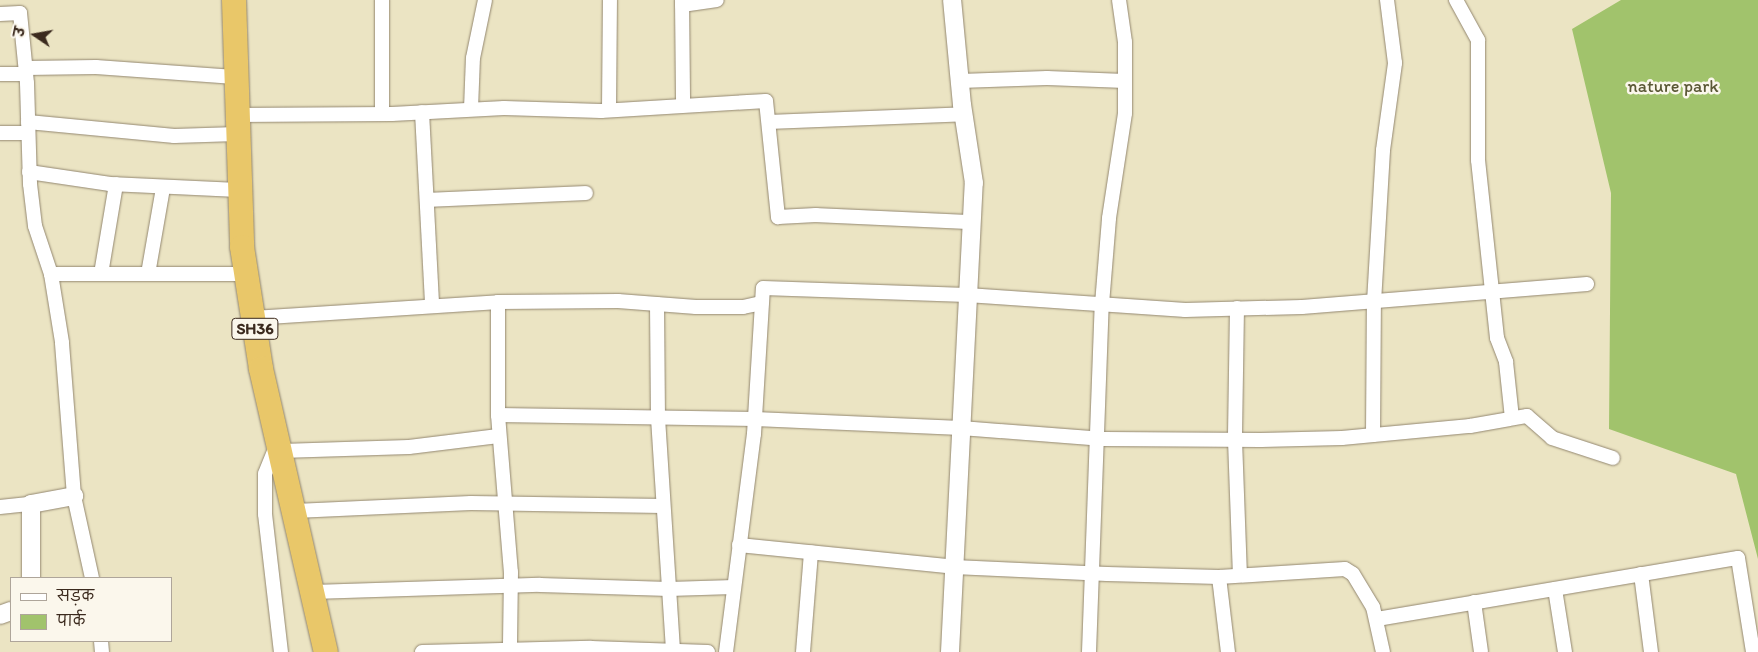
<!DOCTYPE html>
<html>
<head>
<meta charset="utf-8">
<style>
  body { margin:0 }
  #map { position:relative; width:1758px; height:652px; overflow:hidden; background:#ebe4c3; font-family:Itim,"Playpen Sans Deva",sans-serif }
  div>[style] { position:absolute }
  .green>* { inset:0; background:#a1c36c }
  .roads { filter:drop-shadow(0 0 1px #938770) drop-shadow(0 0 1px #938770) }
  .minor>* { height:14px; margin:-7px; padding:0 7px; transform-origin:7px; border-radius:7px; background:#fff }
  .tertiary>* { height:18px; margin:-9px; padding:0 9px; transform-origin:9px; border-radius:9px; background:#fff }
  .trunk>* { height:24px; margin:-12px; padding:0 12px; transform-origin:12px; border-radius:12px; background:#e9c769 }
  span { translate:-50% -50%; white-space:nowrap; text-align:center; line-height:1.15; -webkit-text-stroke:5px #fbf7ec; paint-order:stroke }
  .shield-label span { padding:1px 4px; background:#fbf7ec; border:1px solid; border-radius:4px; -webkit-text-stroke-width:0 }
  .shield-label { font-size:16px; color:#3b2a1e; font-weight:700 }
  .park-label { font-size:18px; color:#5a5835 }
  .legend { position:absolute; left:10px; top:577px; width:162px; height:65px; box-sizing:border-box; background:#fbf7ec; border:1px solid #aea59a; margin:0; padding:6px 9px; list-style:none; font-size:15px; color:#3b2a1e }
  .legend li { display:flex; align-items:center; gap:10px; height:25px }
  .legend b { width:25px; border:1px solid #aea59a }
  .north { position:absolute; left:10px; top:10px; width:50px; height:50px; -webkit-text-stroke:4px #fbf7ec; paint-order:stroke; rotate:282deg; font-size:14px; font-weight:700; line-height:20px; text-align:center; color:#3b2a1e }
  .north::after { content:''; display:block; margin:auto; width:18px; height:22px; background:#3b2a1e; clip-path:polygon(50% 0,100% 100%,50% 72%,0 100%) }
</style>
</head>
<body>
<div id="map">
  <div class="green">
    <i style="clip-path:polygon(1621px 0,1758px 0,1758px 559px,1736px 474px,1609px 429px,1611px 193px,1572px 29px)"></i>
  </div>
  <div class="roads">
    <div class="minor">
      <i style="left:382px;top:0;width:114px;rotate:90deg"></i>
      <i style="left:682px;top:0;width:104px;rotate:89.4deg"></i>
      <i style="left:1456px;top:0;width:46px;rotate:61.2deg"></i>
      <i style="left:1478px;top:40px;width:120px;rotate:90deg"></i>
      <i style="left:1478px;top:160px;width:179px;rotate:83.9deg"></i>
      <i style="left:1497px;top:338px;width:26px;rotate:69deg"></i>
      <i style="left:1506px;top:362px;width:56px;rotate:83.9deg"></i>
      <i style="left:682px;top:5px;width:35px;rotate:-8deg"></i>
      <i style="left:0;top:14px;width:20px;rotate:-3deg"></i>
      <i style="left:20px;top:13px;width:70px;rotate:84.3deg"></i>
      <i style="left:27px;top:83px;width:101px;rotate:88.3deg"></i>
      <i style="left:30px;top:184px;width:42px;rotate:83.2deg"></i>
      <i style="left:35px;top:226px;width:51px;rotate:71.6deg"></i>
      <i style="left:26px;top:68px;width:70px;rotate:-0.8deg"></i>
      <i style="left:96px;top:67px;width:139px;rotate:4.1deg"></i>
      <i style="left:0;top:74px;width:26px"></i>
      <i style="left:960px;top:81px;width:87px;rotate:-2deg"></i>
      <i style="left:1047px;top:78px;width:78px;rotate:2.2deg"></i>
      <i style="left:471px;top:109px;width:51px;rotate:-87.8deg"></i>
      <i style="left:473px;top:58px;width:59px;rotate:-78.3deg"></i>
      <i style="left:609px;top:110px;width:110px;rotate:-89.5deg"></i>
      <i style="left:422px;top:112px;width:194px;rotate:87deg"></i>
      <i style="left:236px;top:115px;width:156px;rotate:-0.4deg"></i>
      <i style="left:392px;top:114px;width:112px;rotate:-3.1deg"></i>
      <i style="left:504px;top:108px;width:97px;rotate:1.8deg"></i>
      <i style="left:601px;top:111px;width:165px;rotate:-3.5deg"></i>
      <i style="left:766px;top:101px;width:117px;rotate:84.1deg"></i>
      <i style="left:778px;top:217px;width:38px;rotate:-3deg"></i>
      <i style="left:816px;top:215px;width:156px;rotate:2.6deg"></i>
      <i style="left:28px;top:122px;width:147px;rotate:5.5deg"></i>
      <i style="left:174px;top:136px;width:63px;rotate:-1.8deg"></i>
      <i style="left:769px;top:122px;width:195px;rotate:-2.3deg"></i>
      <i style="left:0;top:133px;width:28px"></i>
      <i style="left:29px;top:172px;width:82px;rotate:8.4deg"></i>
      <i style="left:110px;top:184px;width:128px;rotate:2.7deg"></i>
      <i style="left:427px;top:200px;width:159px;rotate:-2.5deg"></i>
      <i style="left:101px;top:274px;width:91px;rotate:-80.5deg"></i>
      <i style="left:148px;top:274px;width:87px;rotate:-80.1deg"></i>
      <i style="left:498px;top:302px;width:113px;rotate:90deg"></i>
      <i style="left:498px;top:415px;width:158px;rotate:85.3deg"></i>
      <i style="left:511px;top:572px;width:76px;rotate:90.8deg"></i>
      <i style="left:657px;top:304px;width:114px;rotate:89.5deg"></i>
      <i style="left:658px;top:418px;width:234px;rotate:86.3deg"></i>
      <i style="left:1237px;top:308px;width:132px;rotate:90.9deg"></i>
      <i style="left:1235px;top:440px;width:135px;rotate:87.9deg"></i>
      <i style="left:253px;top:318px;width:246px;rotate:-3.7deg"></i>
      <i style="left:498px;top:302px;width:120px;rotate:-0.5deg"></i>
      <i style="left:618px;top:301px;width:78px;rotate:4.4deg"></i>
      <i style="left:696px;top:307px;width:47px"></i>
      <i style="left:743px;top:307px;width:19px;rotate:-12deg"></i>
      <i style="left:498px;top:415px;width:257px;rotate:0.9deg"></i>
      <i style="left:755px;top:419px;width:206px;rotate:2.5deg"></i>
      <i style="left:961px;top:428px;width:143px;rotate:4.4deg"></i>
      <i style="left:1104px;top:439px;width:157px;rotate:0.4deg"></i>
      <i style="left:1261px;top:440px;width:81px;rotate:-1.4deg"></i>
      <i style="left:1342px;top:438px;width:129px;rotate:-5.4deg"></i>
      <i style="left:1470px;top:426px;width:58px;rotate:-10deg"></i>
      <i style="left:1527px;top:416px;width:33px;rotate:41deg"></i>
      <i style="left:1552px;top:438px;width:64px;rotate:18.2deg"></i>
      <i style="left:1373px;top:435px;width:133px;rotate:-89.6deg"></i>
      <i style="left:1374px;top:302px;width:152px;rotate:-86.6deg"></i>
      <i style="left:1383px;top:150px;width:88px;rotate:-82.1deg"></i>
      <i style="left:1395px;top:63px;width:64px;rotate:-97.2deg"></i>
      <i style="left:277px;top:444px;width:32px;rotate:112deg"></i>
      <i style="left:265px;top:474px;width:40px;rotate:90deg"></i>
      <i style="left:265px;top:514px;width:139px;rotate:83.4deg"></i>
      <i style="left:281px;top:451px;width:128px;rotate:-1.8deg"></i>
      <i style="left:409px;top:447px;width:90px;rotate:-7deg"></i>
      <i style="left:0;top:507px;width:31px;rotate:-6deg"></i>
      <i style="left:295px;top:511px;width:176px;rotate:-2.6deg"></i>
      <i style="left:471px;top:503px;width:192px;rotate:0.9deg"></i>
      <i style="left:739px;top:545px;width:216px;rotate:5.8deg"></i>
      <i style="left:954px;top:567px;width:153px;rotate:2.6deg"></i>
      <i style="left:1107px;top:574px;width:112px;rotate:1.5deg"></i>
      <i style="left:1219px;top:577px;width:126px;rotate:-3.6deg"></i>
      <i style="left:1345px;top:569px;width:9px;rotate:32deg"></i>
      <i style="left:1353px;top:574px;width:39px;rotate:59deg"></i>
      <i style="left:1373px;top:607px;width:46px;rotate:77.5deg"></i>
      <i style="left:1641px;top:574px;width:79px;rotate:82.7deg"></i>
      <i style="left:1219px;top:577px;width:76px;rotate:83.2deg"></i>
      <i style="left:92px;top:578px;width:84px;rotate:-102.4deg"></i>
      <i style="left:74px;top:496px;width:154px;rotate:-94.5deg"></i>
      <i style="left:62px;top:342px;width:69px;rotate:-99.2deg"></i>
      <i style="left:51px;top:274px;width:195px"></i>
      <i style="left:1555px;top:589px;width:64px;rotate:81deg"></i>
      <i style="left:313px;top:592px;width:227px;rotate:-1.8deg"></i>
      <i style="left:540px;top:585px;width:129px;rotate:1.8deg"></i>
      <i style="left:669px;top:589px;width:65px;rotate:-1.8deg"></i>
      <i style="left:1474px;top:602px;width:50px;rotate:82deg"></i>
      <i style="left:1377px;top:619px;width:366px;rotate:-9.6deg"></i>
      <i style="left:1738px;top:558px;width:95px;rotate:80.9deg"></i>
      <i style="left:101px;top:641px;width:11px;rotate:85deg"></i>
      <i style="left:422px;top:652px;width:169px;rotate:-1.4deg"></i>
      <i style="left:591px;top:648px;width:117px;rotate:2deg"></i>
      <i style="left:726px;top:652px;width:220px;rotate:-82.7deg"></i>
      <i style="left:754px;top:434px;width:146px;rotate:-86.5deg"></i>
      <i style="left:763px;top:288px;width:204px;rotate:2deg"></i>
      <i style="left:967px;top:295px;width:219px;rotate:3.9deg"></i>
      <i style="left:1185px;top:310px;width:117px;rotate:-1.5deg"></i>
      <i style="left:1302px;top:307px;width:286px;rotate:-4.6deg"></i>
      <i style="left:803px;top:652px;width:100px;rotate:-85.4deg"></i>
      <i style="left:1089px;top:652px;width:348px;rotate:-87.9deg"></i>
      <i style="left:1102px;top:304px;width:86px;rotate:-85.3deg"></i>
      <i style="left:1109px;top:218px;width:106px;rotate:-81.3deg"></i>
      <i style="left:1125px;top:113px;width:71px;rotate:-90deg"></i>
      <i style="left:1125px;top:42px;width:42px;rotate:-98.1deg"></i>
    </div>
    <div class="tertiary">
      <i style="left:31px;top:578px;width:74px;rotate:-90deg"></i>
      <i style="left:31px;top:504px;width:44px;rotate:-10.5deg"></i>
      <i style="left:0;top:615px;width:12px;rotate:-20deg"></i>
      <i style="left:950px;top:652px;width:470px;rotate:-87.1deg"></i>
      <i style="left:974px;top:183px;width:79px;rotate:-98.7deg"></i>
      <i style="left:962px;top:105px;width:105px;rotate:-95.4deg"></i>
    </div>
    <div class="trunk">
      <i style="left:234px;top:0;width:247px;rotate:88.1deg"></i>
      <i style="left:242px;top:247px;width:123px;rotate:81.1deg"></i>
      <i style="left:261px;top:369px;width:290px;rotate:77.1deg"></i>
    </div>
  </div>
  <div class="shield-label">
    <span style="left:255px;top:329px">SH36</span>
  </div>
  <div class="park-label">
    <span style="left:1673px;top:86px">nature park</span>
  </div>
  <ul class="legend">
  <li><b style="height:6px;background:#fff"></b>सड़क</li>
  <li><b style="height:14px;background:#a1c36c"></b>पार्क</li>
  </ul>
  <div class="north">उ</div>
</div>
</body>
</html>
